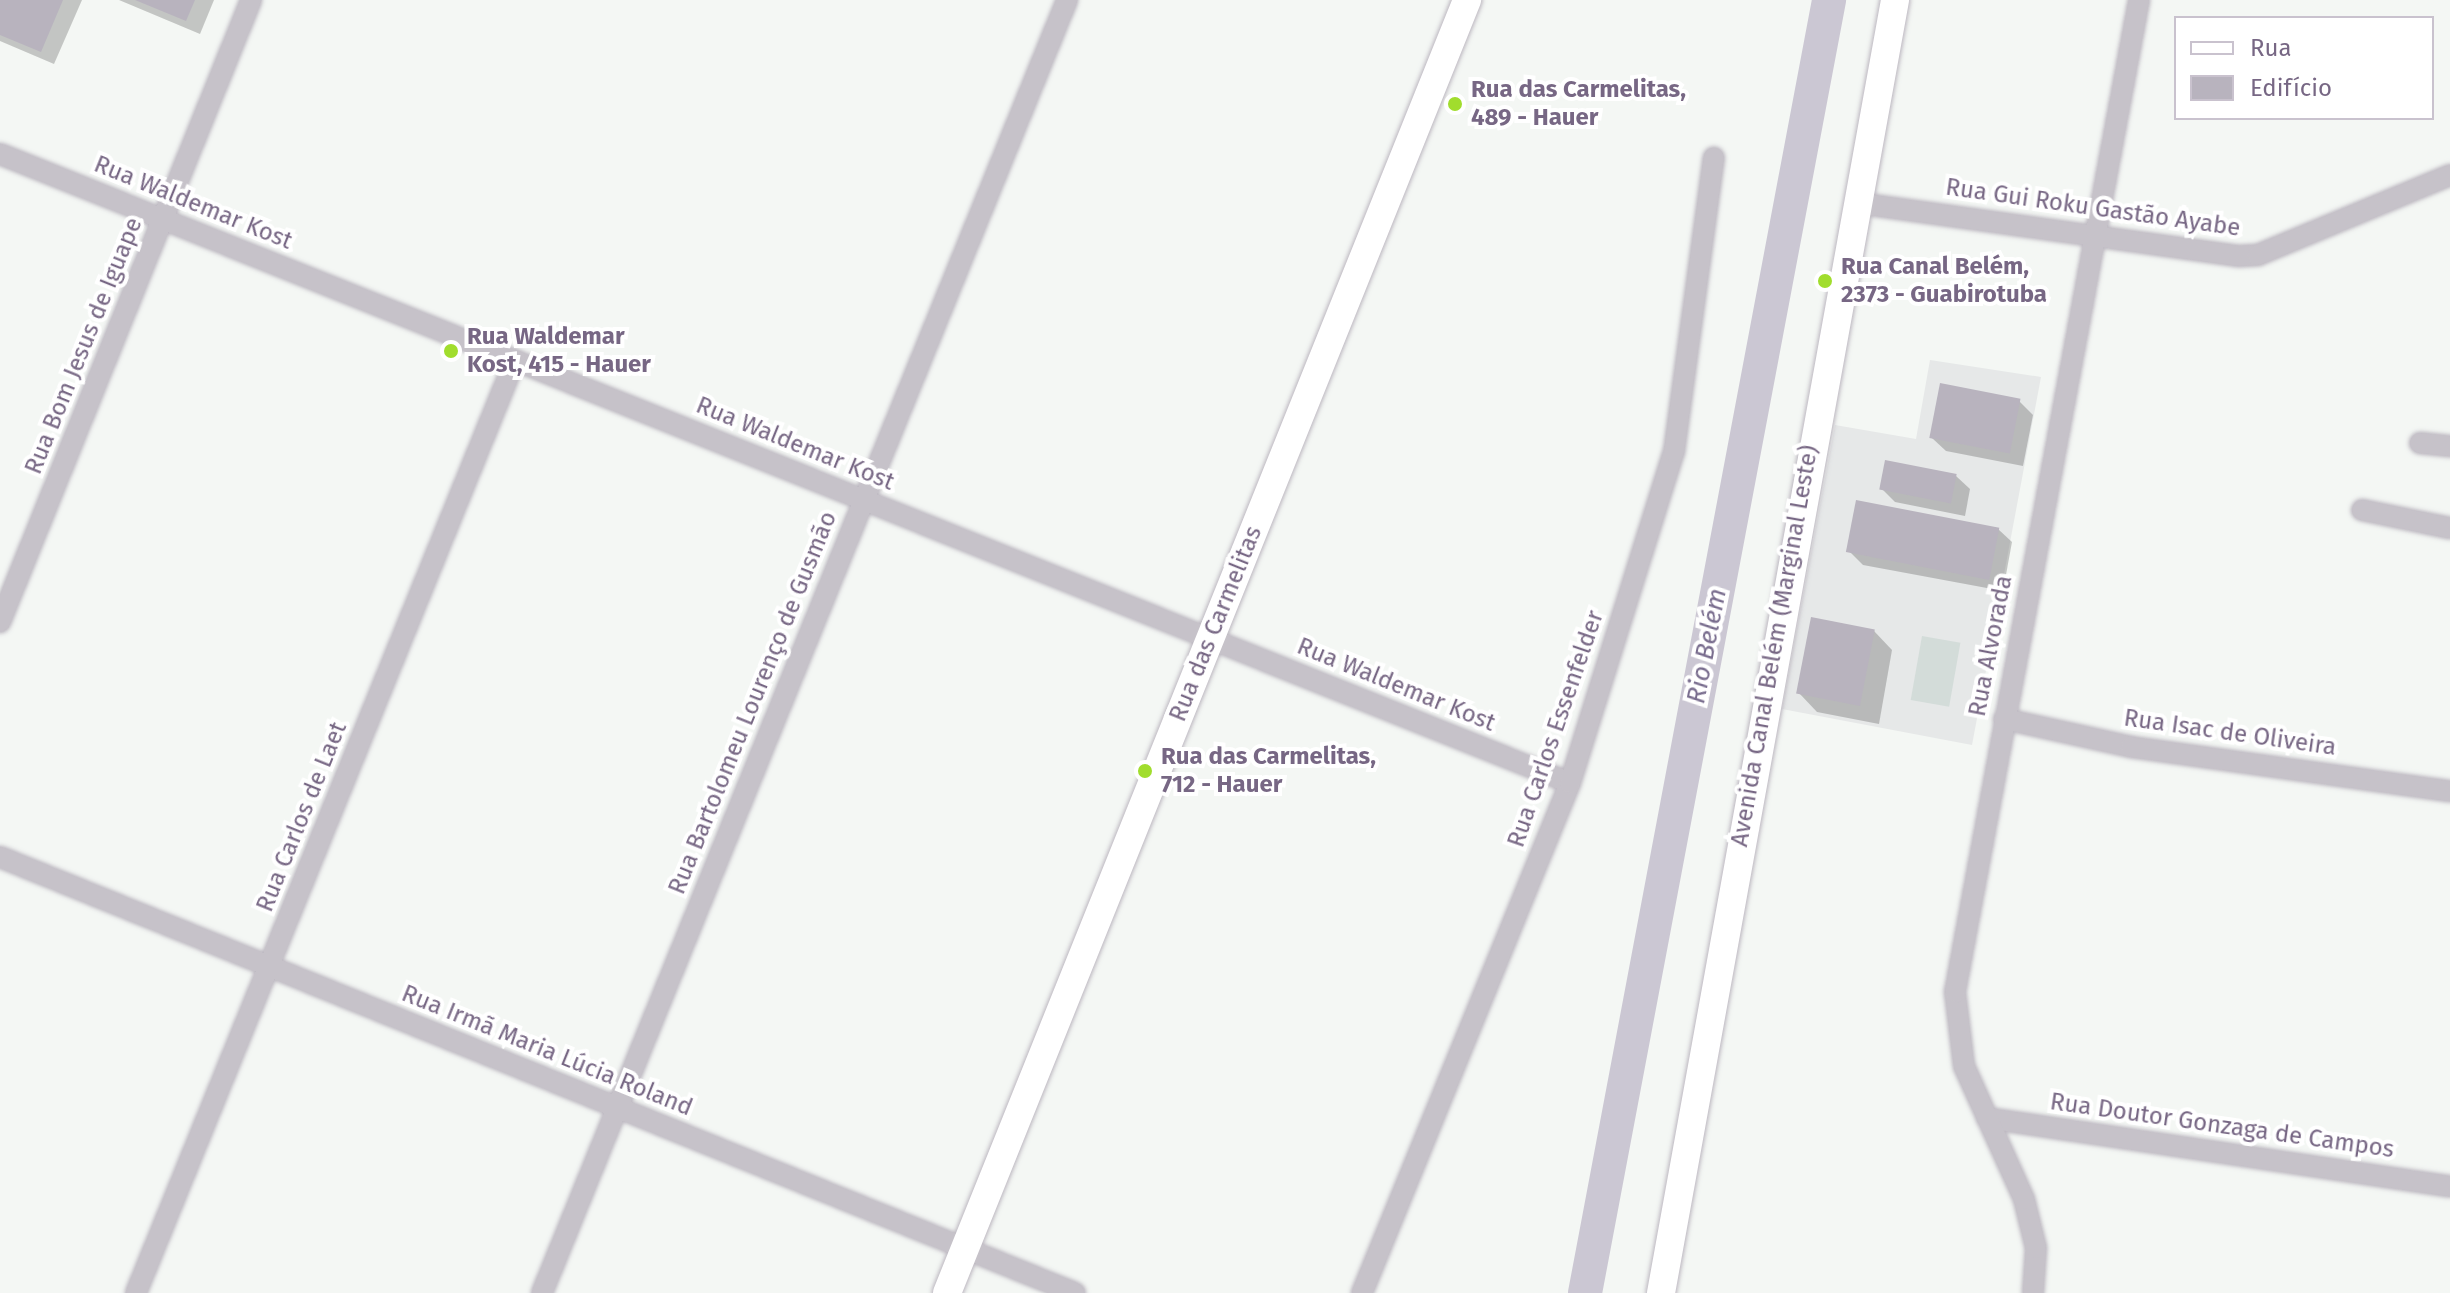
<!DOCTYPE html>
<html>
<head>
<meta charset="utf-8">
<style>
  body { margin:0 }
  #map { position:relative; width:2450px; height:1293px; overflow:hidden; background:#f4f7f4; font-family:"Fira Sans",sans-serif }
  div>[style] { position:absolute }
  .built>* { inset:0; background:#e6e8e8 }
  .green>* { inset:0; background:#d3dcd9; transform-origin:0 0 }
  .shadow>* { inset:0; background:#0003 }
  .river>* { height:34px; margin:-17px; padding:0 17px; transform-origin:17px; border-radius:17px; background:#cbc7d3 }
  .building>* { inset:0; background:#b8b3be; transform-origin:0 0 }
  .roads { filter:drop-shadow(0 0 2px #bcb7c0) drop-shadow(0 0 2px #bcb7c0) }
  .street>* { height:20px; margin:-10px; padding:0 10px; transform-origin:10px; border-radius:10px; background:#c6c2c9 }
  .secondary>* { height:28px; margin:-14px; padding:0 14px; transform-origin:14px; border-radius:14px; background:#fff }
  .dots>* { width:22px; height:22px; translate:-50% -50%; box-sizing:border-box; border:4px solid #fff; border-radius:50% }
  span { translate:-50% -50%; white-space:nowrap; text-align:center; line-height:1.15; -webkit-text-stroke:8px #fff; paint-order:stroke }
  .poi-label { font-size:24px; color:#776784; font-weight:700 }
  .left { translate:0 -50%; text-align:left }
  .street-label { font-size:24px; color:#776784 }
  .water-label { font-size:26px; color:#796d8e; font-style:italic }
  .legend { position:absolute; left:2174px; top:16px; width:260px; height:104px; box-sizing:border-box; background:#fff; border:2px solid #c9c2ce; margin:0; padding:10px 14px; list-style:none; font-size:24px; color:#776784 }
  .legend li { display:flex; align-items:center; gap:16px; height:40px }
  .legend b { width:40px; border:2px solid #c9c2ce }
</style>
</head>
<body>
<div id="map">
  <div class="built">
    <i style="clip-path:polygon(1930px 360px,2041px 377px,1972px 745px,1782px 709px,1835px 425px,1916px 439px)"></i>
  </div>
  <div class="green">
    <i style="left:1922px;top:636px;width:39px;height:65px;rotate:10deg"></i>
  </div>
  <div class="shadow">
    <i style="clip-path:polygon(0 0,82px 0,54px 64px,0 41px)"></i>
    <i style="clip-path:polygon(119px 0,214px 0,200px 34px)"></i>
    <i style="clip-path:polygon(2019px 401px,2033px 415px,2023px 466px,1946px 451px,1932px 438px)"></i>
    <i style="clip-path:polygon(1956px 476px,1970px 489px,1965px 516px,1895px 502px,1881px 488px)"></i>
    <i style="clip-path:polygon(1998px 529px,2012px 542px,2003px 591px,1863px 565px,1849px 551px)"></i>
    <i style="clip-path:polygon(1874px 631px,1892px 650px,1879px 724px,1817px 712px,1799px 693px)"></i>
  </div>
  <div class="river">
    <i style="left:1585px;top:1293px;width:1316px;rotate:-79.31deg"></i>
  </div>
  <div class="building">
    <i style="clip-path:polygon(0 0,63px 0,41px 52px,0 35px)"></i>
    <i style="clip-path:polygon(135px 0,195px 0,186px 21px)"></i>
    <i style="left:1940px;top:383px;width:82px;height:56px;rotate:11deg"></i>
    <i style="left:1885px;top:460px;width:73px;height:30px;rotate:11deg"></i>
    <i style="left:1856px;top:500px;width:146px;height:53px;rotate:11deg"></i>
    <i style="left:1811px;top:617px;width:65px;height:78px;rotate:11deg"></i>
  </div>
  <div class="roads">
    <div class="street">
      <i style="left:0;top:154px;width:1691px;rotate:21.83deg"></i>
      <i style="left:1857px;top:203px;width:386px;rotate:7.9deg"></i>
      <i style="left:2239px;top:256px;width:19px;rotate:-3deg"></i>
      <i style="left:2258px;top:255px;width:208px;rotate:-22.6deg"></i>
      <i style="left:2420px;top:443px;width:30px;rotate:6deg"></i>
      <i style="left:2362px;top:510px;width:90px;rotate:11.6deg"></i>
      <i style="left:0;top:622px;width:671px;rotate:-68.02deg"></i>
      <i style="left:2004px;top:719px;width:130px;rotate:12.4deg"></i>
      <i style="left:2131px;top:747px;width:322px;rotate:7.9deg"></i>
      <i style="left:0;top:857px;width:1160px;rotate:22.08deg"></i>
      <i style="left:1987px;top:1118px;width:468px;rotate:8.4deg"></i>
      <i style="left:136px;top:1293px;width:1007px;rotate:-67.89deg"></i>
      <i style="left:542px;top:1293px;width:1396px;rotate:-67.9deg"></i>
      <i style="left:1362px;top:1293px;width:551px;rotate:-67.81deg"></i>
      <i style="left:1570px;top:783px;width:347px;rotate:-72.6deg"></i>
      <i style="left:1674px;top:452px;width:297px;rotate:-82.3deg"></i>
      <i style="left:2033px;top:1293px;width:45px;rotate:-86.2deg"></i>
      <i style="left:2036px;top:1248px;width:50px;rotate:-103.8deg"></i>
      <i style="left:2024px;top:1199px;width:146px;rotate:-114.3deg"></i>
      <i style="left:1964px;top:1066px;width:75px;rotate:-96.9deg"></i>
      <i style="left:1955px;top:992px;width:1009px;rotate:-79.49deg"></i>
    </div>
    <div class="secondary">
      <i style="left:947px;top:1293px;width:1394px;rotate:-68.09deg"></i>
      <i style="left:1661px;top:1293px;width:1314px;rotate:-79.74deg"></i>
    </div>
  </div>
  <div class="dots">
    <i style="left:1455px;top:104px;background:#a1dd2d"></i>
    <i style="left:1825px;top:281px;background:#a1dd2d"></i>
    <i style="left:451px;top:351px;background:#a1dd2d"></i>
    <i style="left:1145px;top:771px;background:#a1dd2d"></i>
  </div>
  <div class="poi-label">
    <span class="left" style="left:1471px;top:104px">Rua das Carmelitas,<br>489 - Hauer</span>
    <span class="left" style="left:1841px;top:281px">Rua Canal Belém,<br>2373 - Guabirotuba</span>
    <span class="left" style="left:467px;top:351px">Rua Waldemar<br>Kost, 415 - Hauer</span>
    <span class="left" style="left:1161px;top:771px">Rua das Carmelitas,<br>712 - Hauer</span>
  </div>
  <div class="street-label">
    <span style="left:193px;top:203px;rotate:22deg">Rua Waldemar Kost</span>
    <span style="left:2093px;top:208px;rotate:8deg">Rua Gui Roku Gastão Ayabe</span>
    <span style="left:84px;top:346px;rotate:-68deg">Rua Bom Jesus de Iguape</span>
    <span style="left:795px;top:444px;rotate:22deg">Rua Waldemar Kost</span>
    <span style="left:1216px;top:624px;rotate:-68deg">Rua das Carmelitas</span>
    <span style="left:1775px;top:646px;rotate:-80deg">Avenida Canal Belém (Marginal Leste)</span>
    <span style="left:1991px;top:646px;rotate:-79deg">Rua Alvorada</span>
    <span style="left:1396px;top:685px;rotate:22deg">Rua Waldemar Kost</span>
    <span style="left:753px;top:703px;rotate:-68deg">Rua Bartolomeu Lourenço de Gusmão</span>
    <span style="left:1556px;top:729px;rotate:-71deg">Rua Carlos Essenfelder</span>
    <span style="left:2230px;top:733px;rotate:8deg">Rua Isac de Oliveira</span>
    <span style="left:302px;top:817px;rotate:-68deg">Rua Carlos de Laet</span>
    <span style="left:547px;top:1051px;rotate:22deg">Rua Irmã Maria Lúcia Roland</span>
    <span style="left:2222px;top:1126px;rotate:8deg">Rua Doutor Gonzaga de Campos</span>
  </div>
  <div class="water-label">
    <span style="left:1707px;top:646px;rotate:-79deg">Rio Belém</span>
  </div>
  <ul class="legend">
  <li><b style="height:10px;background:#fff"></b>Rua</li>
  <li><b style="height:22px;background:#b8b3be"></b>Edifício</li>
  </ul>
</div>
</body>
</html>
